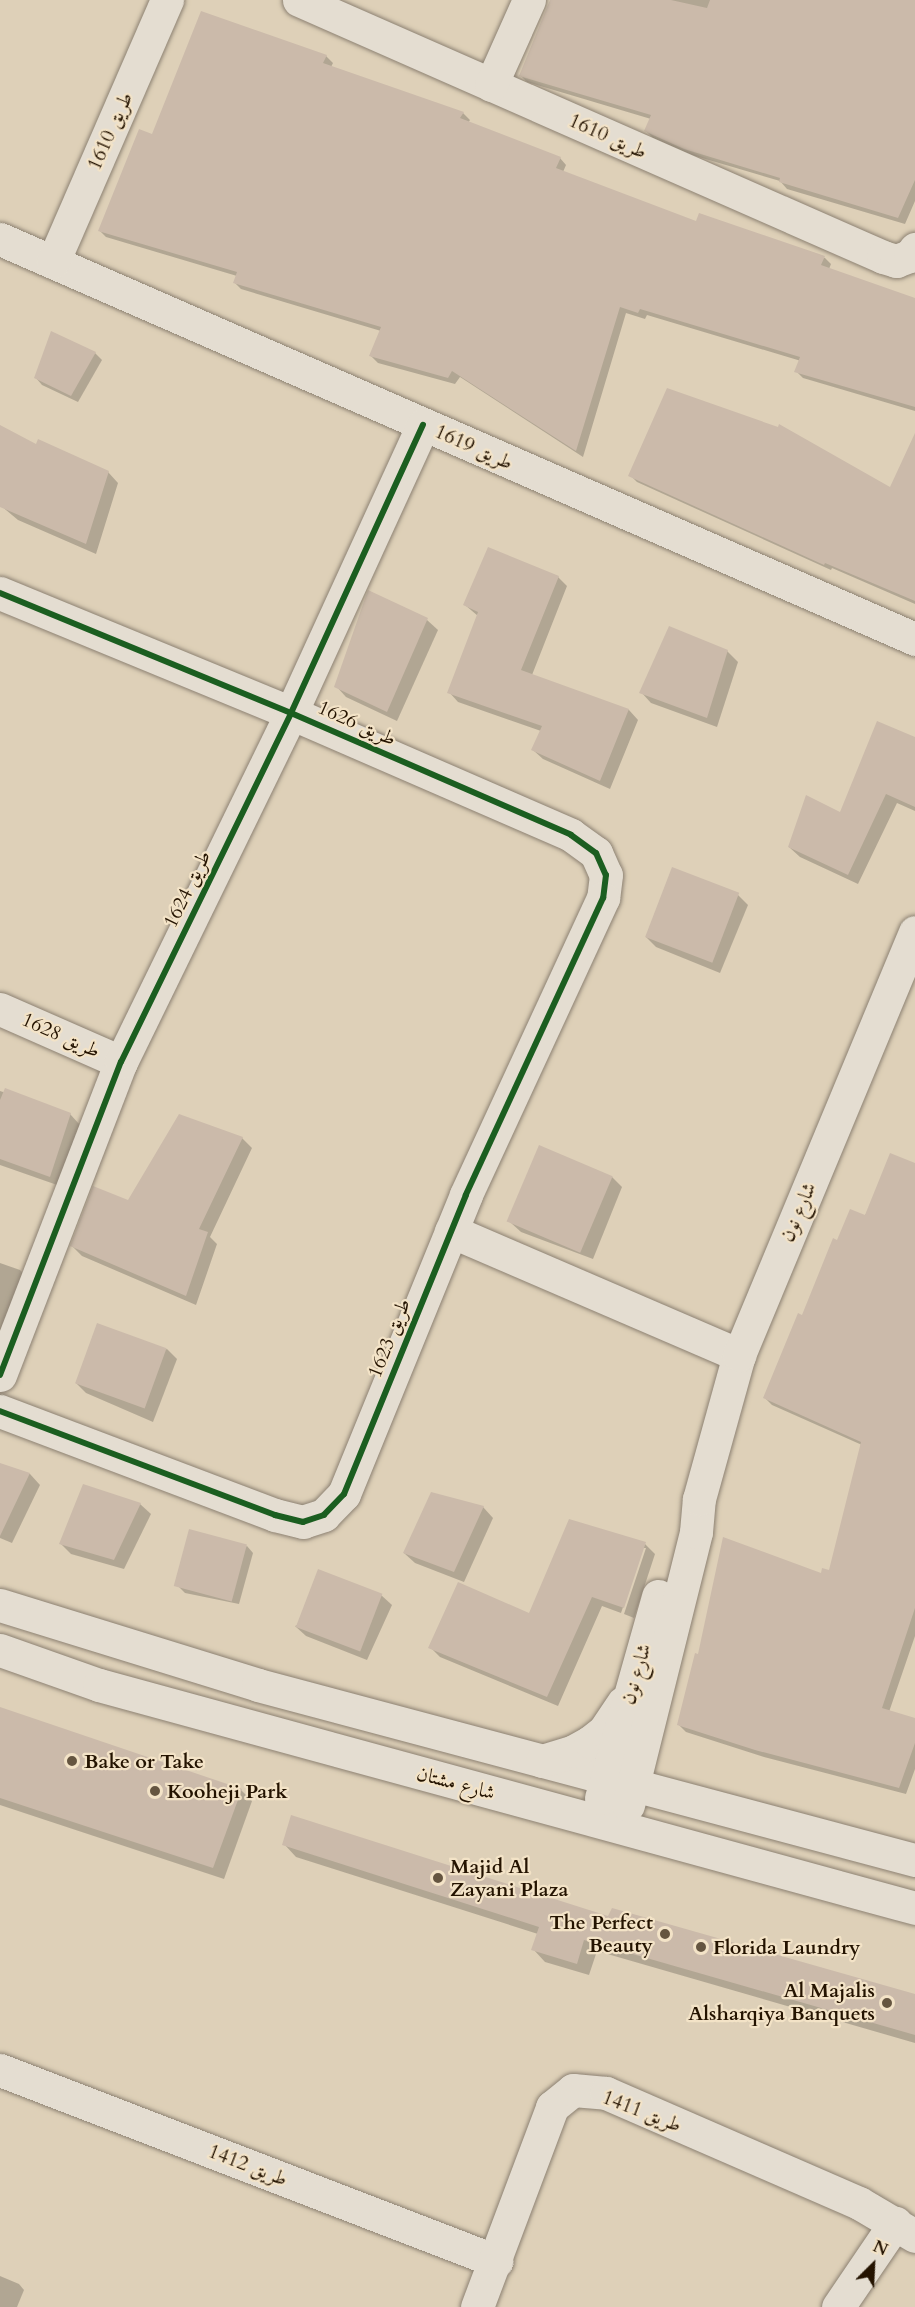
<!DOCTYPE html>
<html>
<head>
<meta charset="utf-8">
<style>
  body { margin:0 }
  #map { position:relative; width:915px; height:2307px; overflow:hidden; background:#ded0b8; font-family:Cardo,Amiri,serif }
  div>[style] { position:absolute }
  .shadow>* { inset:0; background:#0003 }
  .building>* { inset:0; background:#cbbaaa; transform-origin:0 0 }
  .roads { filter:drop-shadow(0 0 2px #8c8172) drop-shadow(0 0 2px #8c8172) }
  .minor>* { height:33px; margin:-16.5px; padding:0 16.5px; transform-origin:16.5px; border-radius:16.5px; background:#e4ddd1 }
  .cycleway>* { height:6px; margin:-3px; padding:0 3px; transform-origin:3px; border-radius:3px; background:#1b5e20 }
  .dots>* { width:16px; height:16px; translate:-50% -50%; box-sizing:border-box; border:3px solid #f3e3c7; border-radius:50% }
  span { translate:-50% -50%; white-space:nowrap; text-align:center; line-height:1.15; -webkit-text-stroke:4.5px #f3e3c7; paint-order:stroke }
  .street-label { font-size:20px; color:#241300 }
  .poi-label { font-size:20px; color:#241300; font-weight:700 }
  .left { translate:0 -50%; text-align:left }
  .right { translate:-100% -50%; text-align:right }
  .north { position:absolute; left:843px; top:2235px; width:60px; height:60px; -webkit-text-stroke:4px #f3e3c7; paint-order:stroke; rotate:24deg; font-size:16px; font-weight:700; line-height:24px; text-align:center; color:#241300 }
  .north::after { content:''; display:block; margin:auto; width:21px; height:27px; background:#241300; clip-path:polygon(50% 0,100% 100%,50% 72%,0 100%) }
</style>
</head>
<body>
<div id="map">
  <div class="shadow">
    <i style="clip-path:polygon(551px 0,915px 0,915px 201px,905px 224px,787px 189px,780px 181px,692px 155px,653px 138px,646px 131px,651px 119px,527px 82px,521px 76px)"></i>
    <i style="clip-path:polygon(202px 13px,326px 56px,333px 63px,331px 67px,463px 113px,470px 120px,468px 123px,560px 158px,566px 165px,563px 172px,697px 223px,700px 214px,825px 258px,831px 264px,829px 269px,915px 299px,915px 411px,803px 378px,796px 371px,801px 361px,647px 315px,645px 319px,626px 313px,583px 457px,460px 377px,455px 384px,378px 363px,371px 356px,381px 331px,241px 289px,235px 283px,237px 276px,106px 237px,99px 230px,153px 136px)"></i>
    <i style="clip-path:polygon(95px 353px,102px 360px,78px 402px,42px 385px,36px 378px)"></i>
    <i style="clip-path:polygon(0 427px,37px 446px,108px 472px,118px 483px,96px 554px,18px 520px,0 505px)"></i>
    <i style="clip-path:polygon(915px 437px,915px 604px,832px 568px,831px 570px,637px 482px,630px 475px,891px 489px)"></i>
    <i style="clip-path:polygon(558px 577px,567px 586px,532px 675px,629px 710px,638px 720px,610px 789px,543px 759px,533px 750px,541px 731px,458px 702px,449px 692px,478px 616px,465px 605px)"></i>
    <i style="clip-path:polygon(369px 592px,427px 620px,438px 630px,397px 721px,346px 697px,336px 686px)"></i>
    <i style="clip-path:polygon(727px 651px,738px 662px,717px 727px,651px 703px,641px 692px)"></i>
    <i style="clip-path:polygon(915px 738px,915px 811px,897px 803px,858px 884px,800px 857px,789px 847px,841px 814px)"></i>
    <i style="clip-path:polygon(738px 895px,748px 905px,720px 973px,656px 947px,646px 937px)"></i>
    <i style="clip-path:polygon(0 1091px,70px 1114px,80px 1125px,60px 1186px,0 1165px)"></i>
    <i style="clip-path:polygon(242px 1138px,252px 1148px,210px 1237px,217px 1244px,196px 1305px,82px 1256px,72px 1246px,128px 1202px)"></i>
    <i style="clip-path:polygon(915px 1165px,915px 1636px,889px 1712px,915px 1719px,915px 1769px,906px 1794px,764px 1757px,686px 1732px,679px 1725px,822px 1575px,830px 1572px,862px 1445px,772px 1405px,765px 1398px,838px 1242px)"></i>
    <i style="clip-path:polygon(612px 1177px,622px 1187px,593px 1259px,521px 1232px,510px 1222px)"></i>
    <i style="clip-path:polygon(0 1263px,20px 1270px,30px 1280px,0 1335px)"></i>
    <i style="clip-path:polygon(167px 1349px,177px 1359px,153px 1422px,86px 1393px,76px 1383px)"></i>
    <i style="clip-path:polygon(0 1464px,30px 1474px,40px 1485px,12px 1543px,0 1538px)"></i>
    <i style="clip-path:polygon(140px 1504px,151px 1514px,124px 1569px,71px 1554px,61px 1544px)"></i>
    <i style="clip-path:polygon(483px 1507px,493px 1518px,464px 1582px,415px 1563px,404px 1553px)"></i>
    <i style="clip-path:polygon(645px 1544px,655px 1554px,634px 1618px,624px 1614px,646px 1548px,643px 1548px,621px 1613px,602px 1606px,558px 1706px,440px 1657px,430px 1647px,530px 1614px)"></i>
    <i style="clip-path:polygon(247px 1546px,253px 1553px,239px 1604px,185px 1593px,178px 1586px)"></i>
    <i style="clip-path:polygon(381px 1595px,392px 1605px,367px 1660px,306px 1636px,295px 1626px)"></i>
    <i style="clip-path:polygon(0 1709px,241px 1790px,252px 1801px,224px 1879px,0 1805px)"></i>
    <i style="clip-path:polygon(284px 1844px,609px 1918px,915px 1995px,915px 2043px,597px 1951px,589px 1975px,545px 1962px,533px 1949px,538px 1934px,296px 1857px)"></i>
    <i style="clip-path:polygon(0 2276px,19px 2284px,24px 2290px,17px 2307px,0 2307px)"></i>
  </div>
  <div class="building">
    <i style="clip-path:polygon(550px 0,671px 0,707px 8px,710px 0,915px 0,915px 180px,898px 218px,779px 182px,780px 178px,684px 149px,644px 131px,651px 115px,519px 76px)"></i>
    <i style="clip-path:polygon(201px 11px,327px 55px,323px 63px,464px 112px,460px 118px,561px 157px,556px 168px,696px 221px,699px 213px,825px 256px,821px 265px,915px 298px,915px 407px,794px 372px,800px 357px,640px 309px,638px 313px,620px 307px,576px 451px,452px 371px,448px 378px,369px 356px,381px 327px,233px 283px,237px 272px,98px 231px,139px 129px,152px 134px)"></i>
    <i style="clip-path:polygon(51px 331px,96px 352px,71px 396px,34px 378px)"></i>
    <i style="clip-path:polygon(667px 388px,778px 427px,779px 424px,890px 487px,915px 433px,915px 601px,825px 563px,824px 565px,628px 476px)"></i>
    <i style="clip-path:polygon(0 425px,36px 444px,38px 439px,109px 471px,86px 544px,0 507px)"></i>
    <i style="clip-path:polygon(488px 547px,559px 576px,521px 670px,629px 709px,600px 781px,531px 750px,542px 726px,447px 693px,478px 612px,463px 605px)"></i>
    <i style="clip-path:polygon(368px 590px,428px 618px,387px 712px,334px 687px)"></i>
    <i style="clip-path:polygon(669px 626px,728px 650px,707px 718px,639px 693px)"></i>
    <i style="clip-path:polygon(877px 721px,915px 737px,915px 807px,886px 794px,848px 875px,788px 847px,806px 795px,840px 812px)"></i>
    <i style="left:672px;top:867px;width:72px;height:75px;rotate:21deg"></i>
    <i style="clip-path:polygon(5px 1088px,71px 1113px,50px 1177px,0 1159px,0 1100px)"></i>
    <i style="clip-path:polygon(179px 1114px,243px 1137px,199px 1229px,208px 1232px,186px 1296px,70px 1246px,93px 1186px,128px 1200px)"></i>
    <i style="left:539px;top:1145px;width:80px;height:83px;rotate:23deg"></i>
    <i style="clip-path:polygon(890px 1153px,915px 1163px,915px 1608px,882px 1708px,915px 1718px,915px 1743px,899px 1788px,755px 1750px,677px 1725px,695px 1653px,698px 1654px,723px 1537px,821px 1573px,822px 1568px,829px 1570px,861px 1442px,763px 1398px,798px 1313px,802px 1315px,833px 1238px,837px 1240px,850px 1209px,865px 1215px)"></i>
    <i style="left:97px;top:1323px;width:74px;height:64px;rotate:20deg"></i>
    <i style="clip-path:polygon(0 1463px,30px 1473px,0 1536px)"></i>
    <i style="clip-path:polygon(83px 1484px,141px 1503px,114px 1560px,59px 1544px)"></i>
    <i style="clip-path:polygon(431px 1492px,484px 1506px,454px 1572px,403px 1553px)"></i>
    <i style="clip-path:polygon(569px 1519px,646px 1542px,624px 1608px,592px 1597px,547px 1697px,428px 1648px,458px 1582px,529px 1613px)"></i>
    <i style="left:189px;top:1529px;width:60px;height:59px;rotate:15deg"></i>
    <i style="left:318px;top:1569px;width:69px;height:62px;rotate:21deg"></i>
    <i style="clip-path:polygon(0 1707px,242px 1789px,213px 1868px,0 1798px)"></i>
    <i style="clip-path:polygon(291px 1815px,608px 1916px,612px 1908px,915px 1994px,915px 2035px,584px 1940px,577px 1964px,531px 1950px,539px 1927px,282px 1845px)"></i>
  </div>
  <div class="roads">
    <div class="minor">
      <i style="left:299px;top:0;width:638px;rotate:23.75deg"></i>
      <i style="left:883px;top:257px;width:14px;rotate:17deg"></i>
      <i style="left:896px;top:261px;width:15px;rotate:-20deg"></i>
      <i style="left:910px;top:256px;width:9px;rotate:-54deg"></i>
      <i style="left:491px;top:85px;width:93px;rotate:-65.9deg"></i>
      <i style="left:0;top:239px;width:999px;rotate:23.61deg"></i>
      <i style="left:53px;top:262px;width:286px;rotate:-66.5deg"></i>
      <i style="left:0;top:593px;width:315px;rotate:22.4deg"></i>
      <i style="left:291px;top:713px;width:305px;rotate:23.5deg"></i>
      <i style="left:571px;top:835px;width:31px;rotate:36deg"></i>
      <i style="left:596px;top:853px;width:24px;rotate:66deg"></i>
      <i style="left:606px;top:875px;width:23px;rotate:97deg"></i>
      <i style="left:603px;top:898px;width:327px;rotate:114.8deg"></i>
      <i style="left:466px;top:1195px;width:323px;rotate:112.2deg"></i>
      <i style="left:344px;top:1494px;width:29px;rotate:134deg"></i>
      <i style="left:324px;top:1515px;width:22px;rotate:162deg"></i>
      <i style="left:303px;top:1522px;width:29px;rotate:-166deg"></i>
      <i style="left:275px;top:1515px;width:294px;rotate:-159.3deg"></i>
      <i style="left:0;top:1009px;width:132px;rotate:23.7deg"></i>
      <i style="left:451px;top:1231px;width:314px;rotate:23.3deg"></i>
      <i style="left:0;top:1375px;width:336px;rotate:-68.9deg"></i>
      <i style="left:121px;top:1062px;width:388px;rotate:-64deg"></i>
      <i style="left:291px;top:713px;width:317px;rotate:-65.4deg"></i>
      <i style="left:0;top:1605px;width:270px;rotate:17.2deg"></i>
      <i style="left:258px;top:1685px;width:680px;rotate:14.92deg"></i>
      <i style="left:0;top:1650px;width:105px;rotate:19.5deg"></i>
      <i style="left:99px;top:1685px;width:846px;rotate:15.28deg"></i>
      <i style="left:542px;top:1761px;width:34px;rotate:-17deg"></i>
      <i style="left:574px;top:1751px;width:18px;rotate:-29deg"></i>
      <i style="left:590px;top:1742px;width:18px;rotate:-38deg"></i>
      <i style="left:604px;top:1731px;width:34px;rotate:-56deg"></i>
      <i style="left:601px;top:1798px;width:210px;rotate:-74.2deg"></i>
      <i style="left:628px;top:1805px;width:281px;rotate:-76deg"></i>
      <i style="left:696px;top:1532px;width:33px;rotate:-85deg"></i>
      <i style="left:699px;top:1499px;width:149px;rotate:-74.5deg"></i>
      <i style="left:739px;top:1355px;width:458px;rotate:-67.4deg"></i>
      <i style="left:0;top:2070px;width:532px;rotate:21.06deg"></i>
      <i style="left:477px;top:2307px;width:214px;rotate:-69.4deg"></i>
      <i style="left:552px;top:2107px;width:27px;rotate:-39deg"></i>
      <i style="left:573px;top:2090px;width:33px;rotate:5deg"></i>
      <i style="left:606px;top:2093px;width:276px;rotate:23.5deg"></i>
      <i style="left:859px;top:2203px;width:65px;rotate:30.5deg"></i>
      <i style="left:838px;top:2307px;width:102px;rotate:-55.8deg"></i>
    </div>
  </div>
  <div class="cycleway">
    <i style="left:0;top:593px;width:315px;rotate:22.4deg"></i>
    <i style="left:291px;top:713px;width:305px;rotate:23.5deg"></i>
    <i style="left:571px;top:835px;width:31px;rotate:36deg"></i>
    <i style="left:596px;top:853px;width:24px;rotate:66deg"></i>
    <i style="left:606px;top:875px;width:23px;rotate:97deg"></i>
    <i style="left:603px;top:898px;width:327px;rotate:114.8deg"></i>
    <i style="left:466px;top:1195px;width:323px;rotate:112.2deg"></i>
    <i style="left:344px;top:1494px;width:29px;rotate:134deg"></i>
    <i style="left:324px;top:1515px;width:22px;rotate:162deg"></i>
    <i style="left:303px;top:1522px;width:29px;rotate:-166deg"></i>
    <i style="left:275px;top:1515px;width:294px;rotate:-159.3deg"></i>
    <i style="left:0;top:1375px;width:336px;rotate:-68.9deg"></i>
    <i style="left:121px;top:1062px;width:388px;rotate:-64deg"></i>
    <i style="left:291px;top:713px;width:317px;rotate:-65.4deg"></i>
  </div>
  <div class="dots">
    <i style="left:72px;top:1761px;background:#655540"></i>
    <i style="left:155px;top:1791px;background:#655540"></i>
    <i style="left:438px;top:1878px;background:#655540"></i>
    <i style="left:665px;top:1934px;background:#655540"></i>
    <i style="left:701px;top:1947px;background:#655540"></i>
    <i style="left:887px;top:2003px;background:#655540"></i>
  </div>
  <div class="street-label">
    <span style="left:110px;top:131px;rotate:-66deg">طريق 1610</span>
    <span style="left:608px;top:136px;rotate:24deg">طريق 1610</span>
    <span style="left:474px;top:447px;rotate:24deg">طريق 1619</span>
    <span style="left:357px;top:723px;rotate:24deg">طريق 1626</span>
    <span style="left:187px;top:889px;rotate:-64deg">طريق 1624</span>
    <span style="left:61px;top:1035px;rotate:24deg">طريق 1628</span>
    <span style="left:798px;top:1212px;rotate:-67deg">شارع نون</span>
    <span style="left:389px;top:1338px;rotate:-68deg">طريق 1623</span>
    <span style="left:636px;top:1674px;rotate:-74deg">شارع نون</span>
    <span style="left:456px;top:1783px;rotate:15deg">شارع مشتان</span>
    <span style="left:642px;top:2111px;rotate:21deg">طريق 1411</span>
    <span style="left:248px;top:2165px;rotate:21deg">طريق 1412</span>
  </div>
  <div class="poi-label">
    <span class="left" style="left:84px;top:1761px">Bake or Take</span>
    <span class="left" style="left:167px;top:1791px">Kooheji Park</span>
    <span class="left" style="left:450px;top:1878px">Majid Al<br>Zayani Plaza</span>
    <span class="right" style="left:653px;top:1934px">The Perfect<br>Beauty</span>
    <span class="left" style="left:713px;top:1947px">Florida Laundry</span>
    <span class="right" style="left:875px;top:2002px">Al Majalis<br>Alsharqiya Banquets</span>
  </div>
  <div class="north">N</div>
</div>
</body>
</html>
